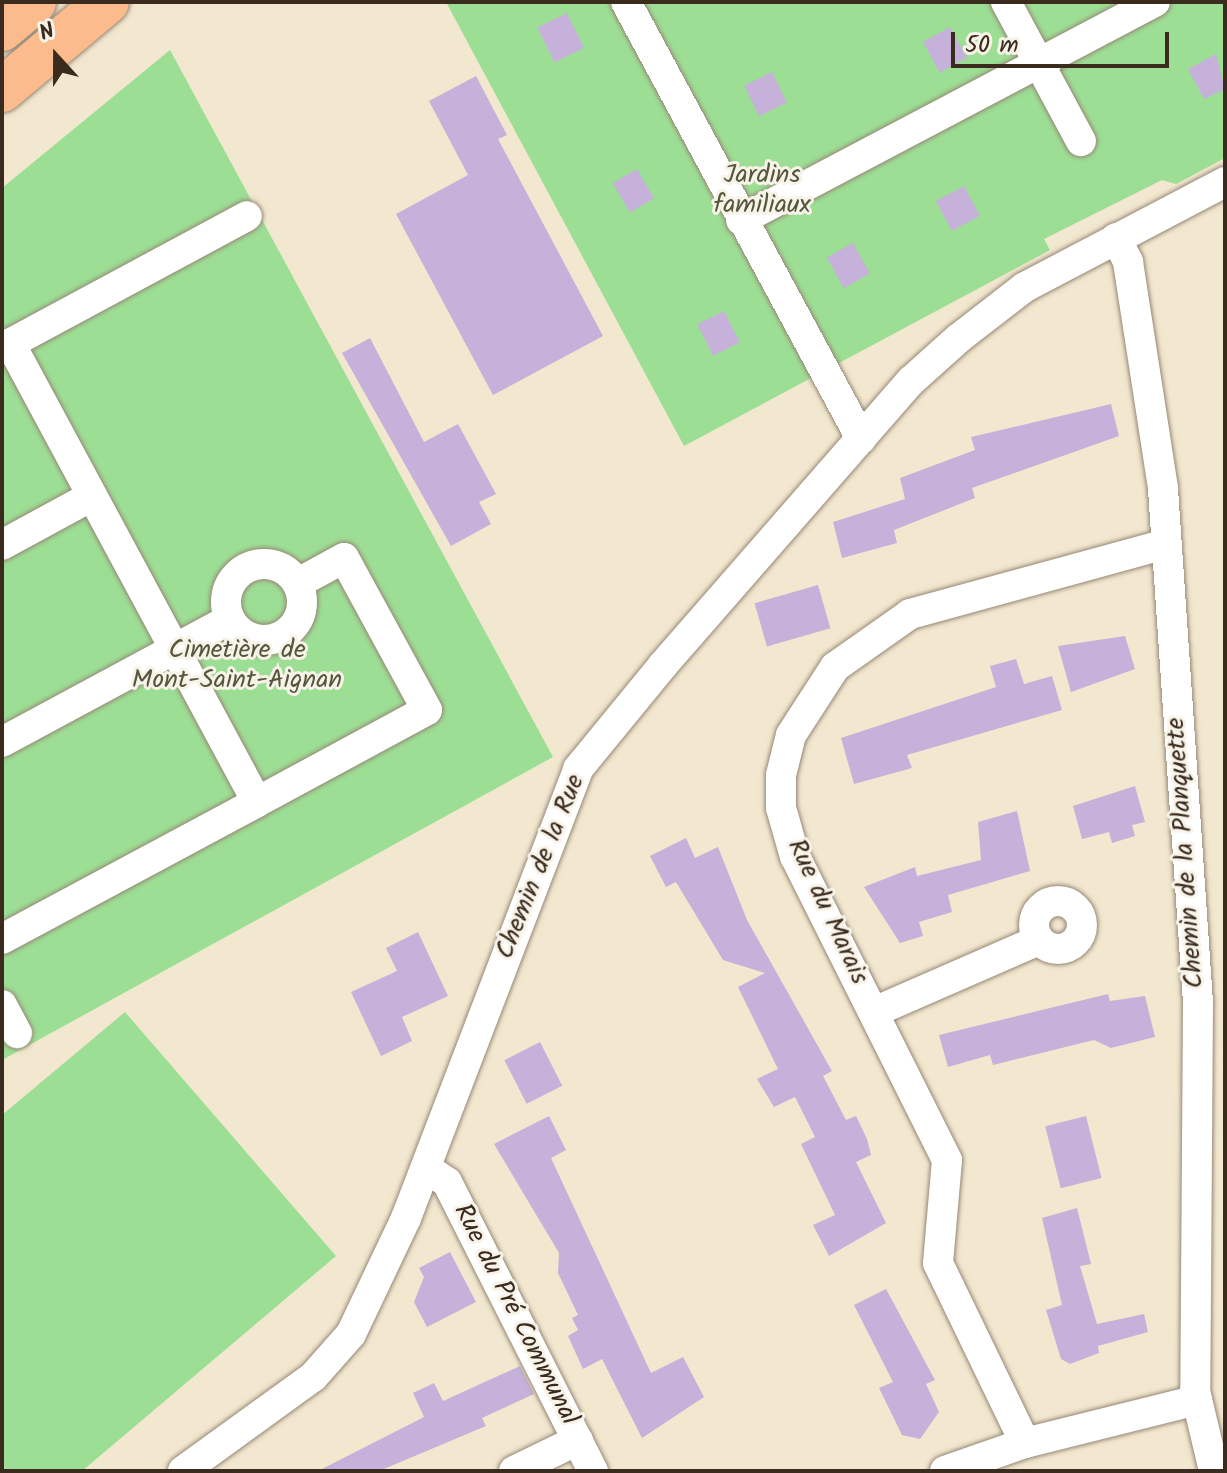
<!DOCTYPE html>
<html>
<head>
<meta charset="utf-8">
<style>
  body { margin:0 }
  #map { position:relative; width:1227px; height:1473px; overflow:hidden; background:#f2e7cf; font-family:Kalam,sans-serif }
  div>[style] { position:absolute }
  .green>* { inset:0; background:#9dde95 }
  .building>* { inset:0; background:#c6b1da; transform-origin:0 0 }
  .roads { filter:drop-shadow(0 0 2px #968876) drop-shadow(0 0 2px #968876) }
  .minor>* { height:30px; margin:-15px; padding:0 15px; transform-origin:15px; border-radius:15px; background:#fff }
  .minor>.ring { margin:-15px; padding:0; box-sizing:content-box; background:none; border:30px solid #fff; border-radius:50% }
  .highway>* { height:44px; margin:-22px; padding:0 22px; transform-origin:22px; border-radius:22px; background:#fbbb8c }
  span { translate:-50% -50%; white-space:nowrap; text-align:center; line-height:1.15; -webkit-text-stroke:6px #f7f3e8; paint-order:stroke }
  .park-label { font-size:26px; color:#54573c }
  .street-label { font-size:26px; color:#3b2a1e }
  .frame { position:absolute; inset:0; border:4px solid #3b2a1e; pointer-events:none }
  .north { position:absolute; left:16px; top:16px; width:80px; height:80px; -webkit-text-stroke:6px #f7f3e8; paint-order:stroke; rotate:339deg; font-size:22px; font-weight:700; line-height:32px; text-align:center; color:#3b2a1e }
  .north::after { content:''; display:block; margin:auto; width:28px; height:36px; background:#3b2a1e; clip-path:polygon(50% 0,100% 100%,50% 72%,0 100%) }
  .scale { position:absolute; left:951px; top:32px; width:218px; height:36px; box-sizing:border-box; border:4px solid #3b2a1e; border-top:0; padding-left:10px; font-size:24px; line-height:28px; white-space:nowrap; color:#3b2a1e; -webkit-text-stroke:6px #f7f3e8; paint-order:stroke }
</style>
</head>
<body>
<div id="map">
  <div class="green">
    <i style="clip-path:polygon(446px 2px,1225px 2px,1225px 158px,1176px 184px,1162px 180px,1044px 239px,1050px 250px,684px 446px)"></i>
    <i style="clip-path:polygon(170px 50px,553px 757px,2px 1060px,2px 188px)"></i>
    <i style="clip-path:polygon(125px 1012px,336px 1256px,82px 1471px,2px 1471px,2px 1115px)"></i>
  </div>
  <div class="building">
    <i style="left:567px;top:13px;width:39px;height:33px;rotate:64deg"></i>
    <i style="left:950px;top:27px;width:35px;height:31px;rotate:61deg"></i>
    <i style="clip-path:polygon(1216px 54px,1225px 89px,1204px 99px,1188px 69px)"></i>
    <i style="left:772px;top:72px;width:34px;height:31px;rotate:64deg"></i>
    <i style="clip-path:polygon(476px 76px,507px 135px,498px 139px,603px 336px,493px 395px,396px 214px,468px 175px,429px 101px)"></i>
    <i style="left:637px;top:169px;width:34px;height:28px;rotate:60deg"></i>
    <i style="left:964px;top:186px;width:34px;height:32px;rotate:62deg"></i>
    <i style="left:853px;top:243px;width:35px;height:30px;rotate:61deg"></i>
    <i style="left:724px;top:311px;width:35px;height:30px;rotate:63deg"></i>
    <i style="clip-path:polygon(370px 338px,424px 442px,458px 424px,496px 494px,479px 502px,491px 524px,451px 546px,342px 353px)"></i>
    <i style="clip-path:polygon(1111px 404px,1119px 436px,972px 488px,975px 498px,894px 530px,897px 543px,842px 558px,833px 522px,905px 499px,900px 478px,975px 450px,971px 437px)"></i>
    <i style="left:818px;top:585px;width:45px;height:66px;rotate:74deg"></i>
    <i style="clip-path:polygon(1125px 636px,1135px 669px,1071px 692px,1058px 646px)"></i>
    <i style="clip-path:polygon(1016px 659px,1024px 684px,1052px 676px,1062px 710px,907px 755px,912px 768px,854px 784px,841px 738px,996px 687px,990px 666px)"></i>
    <i style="clip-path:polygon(1135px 786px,1145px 822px,1132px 825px,1135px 836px,1112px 843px,1109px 832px,1082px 839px,1073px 806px)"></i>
    <i style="clip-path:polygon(1017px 811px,1030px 871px,948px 895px,952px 912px,919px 922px,923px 936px,900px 943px,864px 887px,915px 867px,917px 876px,981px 860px,978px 822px)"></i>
    <i style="clip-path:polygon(686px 838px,695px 858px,718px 847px,747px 920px,832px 1071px,823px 1076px,846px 1120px,856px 1116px,867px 1139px,871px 1155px,856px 1162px,886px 1223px,829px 1256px,813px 1225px,835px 1215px,801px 1144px,815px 1137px,795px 1097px,774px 1107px,757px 1079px,778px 1069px,738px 987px,765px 973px,723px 960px,676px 882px,666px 887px,650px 856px)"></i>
    <i style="clip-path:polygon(418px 932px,448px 996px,402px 1017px,412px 1041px,381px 1056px,351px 992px,397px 971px,386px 948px)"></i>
    <i style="clip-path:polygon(1108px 994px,1110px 1001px,1145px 996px,1155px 1037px,1111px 1048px,1094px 1040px,993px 1065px,990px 1055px,948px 1067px,939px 1035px)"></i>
    <i style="left:540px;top:1042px;width:49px;height:40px;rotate:63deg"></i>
    <i style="clip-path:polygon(549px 1116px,566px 1150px,551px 1158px,651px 1373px,683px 1357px,704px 1397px,642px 1438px,602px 1359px,583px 1369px,568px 1336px,578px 1330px,572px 1318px,578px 1315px,558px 1273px,559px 1253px,494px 1144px)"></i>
    <i style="left:1086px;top:1116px;width:64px;height:42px;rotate:76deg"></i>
    <i style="clip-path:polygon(1077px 1208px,1091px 1264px,1080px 1266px,1097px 1324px,1144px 1314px,1148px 1332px,1098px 1346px,1099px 1353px,1070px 1364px,1061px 1359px,1046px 1310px,1062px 1305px,1042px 1218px)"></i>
    <i style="clip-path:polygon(450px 1252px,476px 1302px,427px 1327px,414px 1302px,424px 1277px,419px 1268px)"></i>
    <i style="clip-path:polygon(886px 1289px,935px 1380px,926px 1384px,939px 1412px,920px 1439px,902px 1435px,879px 1388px,893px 1382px,854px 1305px)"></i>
    <i style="clip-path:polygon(520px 1366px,534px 1394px,482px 1418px,486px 1426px,379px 1471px,318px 1471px,424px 1417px,413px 1393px,434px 1383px,443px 1401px)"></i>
  </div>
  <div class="roads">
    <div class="minor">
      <i style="left:626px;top:2px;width:496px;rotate:61.7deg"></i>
      <i style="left:1006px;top:2px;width:158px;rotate:61.7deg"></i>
      <i style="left:741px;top:220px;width:468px;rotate:-27.8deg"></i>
      <i style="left:1116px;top:238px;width:27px;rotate:63deg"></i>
      <i style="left:1128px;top:262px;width:230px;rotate:81.2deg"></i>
      <i style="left:1163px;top:489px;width:514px;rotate:86.1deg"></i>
      <i style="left:1198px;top:1002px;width:389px;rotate:90.4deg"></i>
      <i style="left:1195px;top:1391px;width:82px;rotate:76.6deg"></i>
      <i style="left:2px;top:348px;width:278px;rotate:-28.3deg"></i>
      <i style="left:2px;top:545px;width:102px;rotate:-28.6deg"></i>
      <i class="ring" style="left:226px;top:564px;width:46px;height:46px"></i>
      <i style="left:2px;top:742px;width:258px;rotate:-28.3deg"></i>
      <i style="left:257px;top:802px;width:193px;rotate:-28.4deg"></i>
      <i style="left:427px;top:710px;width:173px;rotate:-118.6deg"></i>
      <i style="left:344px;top:558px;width:52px;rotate:151.5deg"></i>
      <i class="ring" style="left:1034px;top:901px;width:18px;height:18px"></i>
      <i style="left:2px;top:939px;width:289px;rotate:-28.2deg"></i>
      <i style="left:257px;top:802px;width:521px;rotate:-118.29deg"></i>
      <i style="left:2px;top:1005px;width:32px;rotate:62deg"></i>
      <i style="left:874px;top:1012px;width:180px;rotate:-23.6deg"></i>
      <i style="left:426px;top:1168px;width:25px;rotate:34deg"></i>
      <i style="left:447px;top:1182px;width:324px;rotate:63.2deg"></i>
      <i style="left:1025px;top:1443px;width:200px;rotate:-115.8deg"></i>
      <i style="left:938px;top:1263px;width:103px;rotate:-85deg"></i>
      <i style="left:947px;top:1160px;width:339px;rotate:-116.6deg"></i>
      <i style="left:795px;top:857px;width:51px;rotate:-105.9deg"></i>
      <i style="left:781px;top:808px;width:33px;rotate:-90deg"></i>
      <i style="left:781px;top:775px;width:41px;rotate:-76deg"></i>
      <i style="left:791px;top:735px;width:81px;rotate:-57.1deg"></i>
      <i style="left:835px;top:667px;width:92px;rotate:-35.2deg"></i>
      <i style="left:910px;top:614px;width:265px;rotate:-15.3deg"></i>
      <i style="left:183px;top:1471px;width:160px;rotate:-35.9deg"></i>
      <i style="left:313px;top:1377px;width:57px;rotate:-48.5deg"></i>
      <i style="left:351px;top:1334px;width:128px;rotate:-64.6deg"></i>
      <i style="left:406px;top:1218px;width:481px;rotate:-69deg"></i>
      <i style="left:578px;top:769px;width:134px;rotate:-50.7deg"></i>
      <i style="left:663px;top:665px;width:377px;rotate:-48.9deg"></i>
      <i style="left:911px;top:381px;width:64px;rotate:-41.9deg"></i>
      <i style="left:959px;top:338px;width:83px;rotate:-37.7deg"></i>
      <i style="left:1025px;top:287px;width:226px;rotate:-27.7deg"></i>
      <i style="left:514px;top:1471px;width:71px;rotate:-25.8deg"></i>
      <i style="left:945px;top:1471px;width:85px;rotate:-19.3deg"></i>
      <i style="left:1025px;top:1443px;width:177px;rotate:-14deg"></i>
    </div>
    <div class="highway">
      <i style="left:2px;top:29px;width:42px;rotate:-40.2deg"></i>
      <i style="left:2px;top:90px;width:137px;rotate:-40deg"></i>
    </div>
  </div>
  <div class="park-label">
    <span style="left:762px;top:191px">Jardins<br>familiaux</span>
    <span style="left:237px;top:666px">Cimetière de<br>Mont-Saint-Aignan</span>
  </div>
  <div class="street-label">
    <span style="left:1186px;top:853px;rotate:-94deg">Chemin de la Planquette</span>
    <span style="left:541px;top:867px;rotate:-68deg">Chemin de la Rue</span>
    <span style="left:827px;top:912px;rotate:65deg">Rue du Marais</span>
    <span style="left:515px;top:1315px;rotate:63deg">Rue du Pré Communal</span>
  </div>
  <div class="frame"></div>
  <div class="north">N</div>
  <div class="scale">50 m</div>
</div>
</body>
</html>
